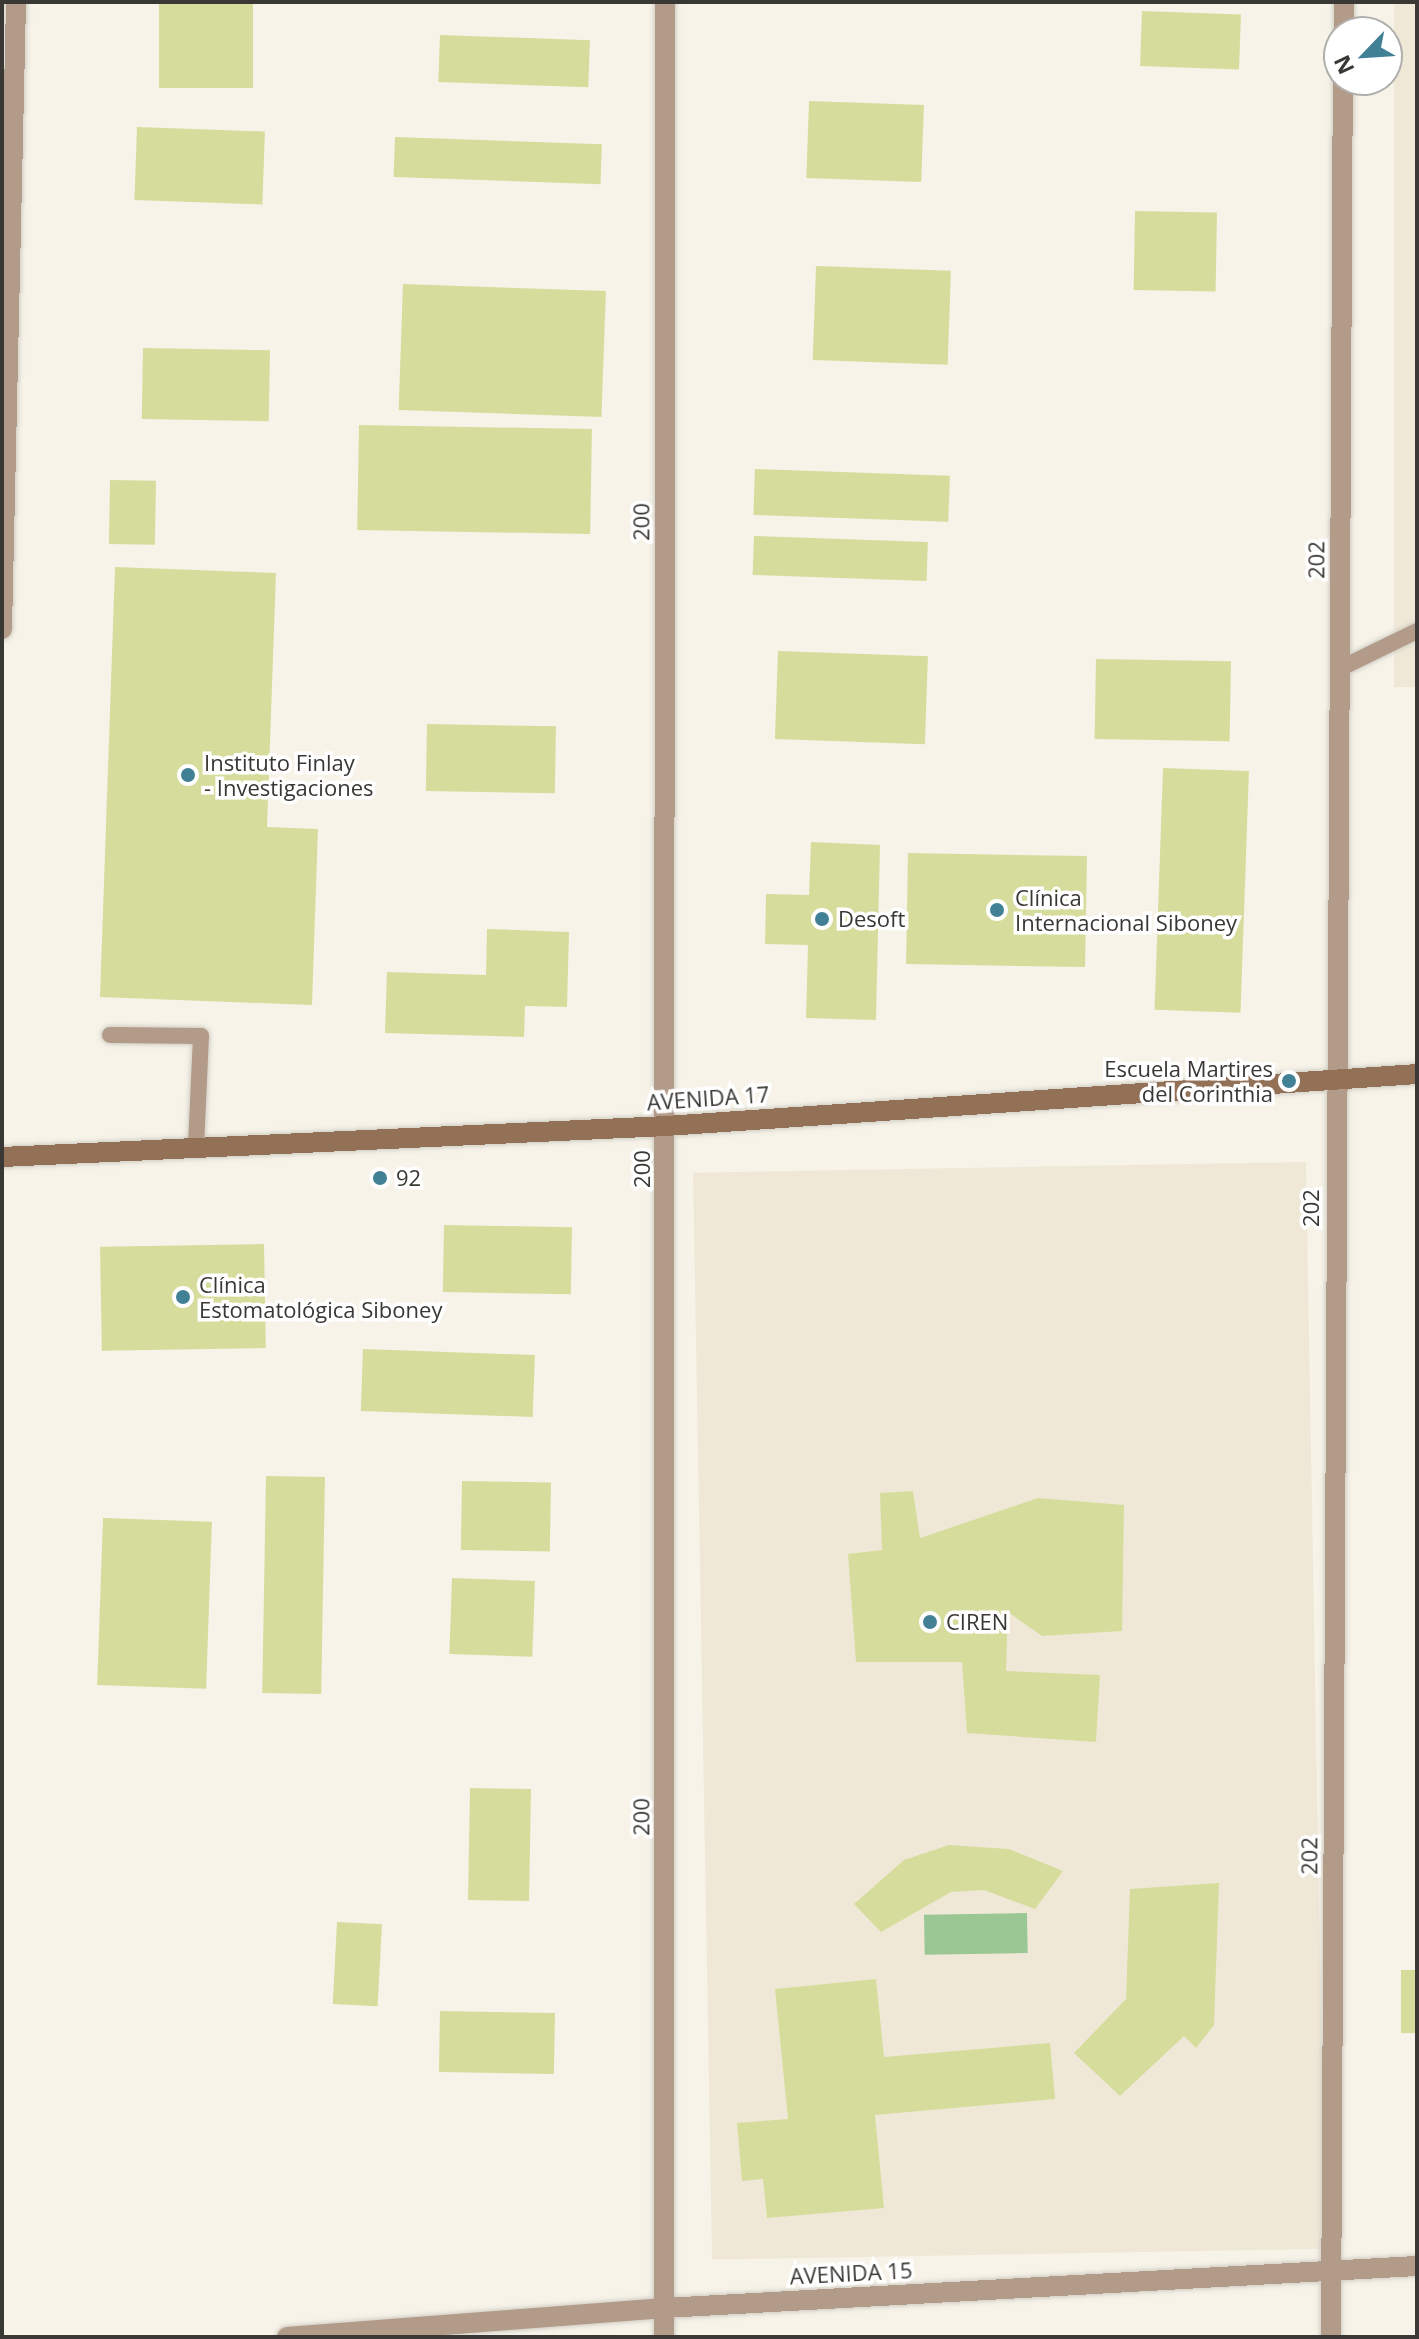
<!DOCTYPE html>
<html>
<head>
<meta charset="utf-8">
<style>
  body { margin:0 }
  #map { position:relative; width:1419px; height:2339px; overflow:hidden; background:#f7f3e9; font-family:"Open Sans",sans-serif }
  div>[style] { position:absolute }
  .built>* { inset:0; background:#f0e8d7; transform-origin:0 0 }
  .water>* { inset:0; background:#9bc794; transform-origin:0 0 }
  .building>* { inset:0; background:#d6dd9c; transform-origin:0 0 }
  .roads { filter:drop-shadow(0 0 2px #d1cec5) drop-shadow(0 0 2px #d1cec5) }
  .lane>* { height:16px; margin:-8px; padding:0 8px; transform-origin:8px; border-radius:8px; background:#b39b89 }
  .street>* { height:20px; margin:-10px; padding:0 10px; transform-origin:10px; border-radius:10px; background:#b39b89 }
  .secondary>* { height:20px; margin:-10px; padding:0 10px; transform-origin:10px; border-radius:10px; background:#937157 }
  .dots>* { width:22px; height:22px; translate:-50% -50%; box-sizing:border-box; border:4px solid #fff; border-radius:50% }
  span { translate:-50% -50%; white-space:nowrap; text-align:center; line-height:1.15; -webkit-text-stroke:7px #fff; paint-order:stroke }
  .street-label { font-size:22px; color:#3a3834 }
  .poi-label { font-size:22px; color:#3a3834 }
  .left { translate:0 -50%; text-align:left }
  .right { translate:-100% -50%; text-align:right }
  .frame { position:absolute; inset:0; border:4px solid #3a3834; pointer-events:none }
  .north { position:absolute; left:1323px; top:16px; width:80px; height:80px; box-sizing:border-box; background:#fff; border:2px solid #b0afae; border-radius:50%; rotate:245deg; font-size:22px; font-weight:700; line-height:32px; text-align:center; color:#3a3834 }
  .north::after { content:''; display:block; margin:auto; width:28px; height:36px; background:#428096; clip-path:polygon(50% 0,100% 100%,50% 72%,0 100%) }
</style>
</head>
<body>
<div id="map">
  <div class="built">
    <i style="left:1394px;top:2px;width:23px;height:685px"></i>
    <i style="left:1306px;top:1162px;width:1087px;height:613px;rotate:89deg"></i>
  </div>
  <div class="water">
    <i style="left:1027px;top:1913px;width:40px;height:103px;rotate:89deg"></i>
  </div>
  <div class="building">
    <i style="left:159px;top:2px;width:94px;height:86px"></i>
    <i style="left:1142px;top:11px;width:99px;height:55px;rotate:2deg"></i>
    <i style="left:440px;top:35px;width:150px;height:47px;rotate:2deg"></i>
    <i style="left:809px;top:101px;width:115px;height:77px;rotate:2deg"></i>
    <i style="left:137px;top:127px;width:128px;height:73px;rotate:2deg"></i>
    <i style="left:395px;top:137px;width:207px;height:40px;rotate:2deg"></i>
    <i style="left:1135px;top:211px;width:82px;height:79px;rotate:1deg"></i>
    <i style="left:816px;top:266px;width:135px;height:94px;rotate:2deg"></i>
    <i style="left:403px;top:284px;width:203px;height:126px;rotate:2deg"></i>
    <i style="left:143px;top:348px;width:127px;height:71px;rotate:1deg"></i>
    <i style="left:359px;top:425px;width:233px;height:105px;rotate:1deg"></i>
    <i style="left:755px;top:469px;width:195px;height:46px;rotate:2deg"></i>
    <i style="left:110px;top:480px;width:46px;height:64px;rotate:1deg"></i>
    <i style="left:754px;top:536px;width:174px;height:39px;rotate:2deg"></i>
    <i style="clip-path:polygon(115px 567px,276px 573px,267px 827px,318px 829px,312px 1005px,100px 997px)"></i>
    <i style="left:778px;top:651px;width:150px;height:88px;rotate:2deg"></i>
    <i style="left:1096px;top:659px;width:135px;height:80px;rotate:1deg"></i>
    <i style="left:427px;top:724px;width:129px;height:67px;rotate:1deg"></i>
    <i style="left:1163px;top:768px;width:86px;height:242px;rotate:2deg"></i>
    <i style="clip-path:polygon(811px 842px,880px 845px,876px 1020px,806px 1018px,808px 945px,765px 944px,766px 894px,809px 895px)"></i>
    <i style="left:908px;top:853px;width:179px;height:111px;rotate:1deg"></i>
    <i style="clip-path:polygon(487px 929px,569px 932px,567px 1007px,525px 1006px,524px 1037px,385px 1033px,387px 972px,486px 975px)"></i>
    <i style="left:444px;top:1225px;width:128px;height:67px;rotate:1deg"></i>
    <i style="left:264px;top:1244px;width:104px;height:164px;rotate:89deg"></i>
    <i style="left:363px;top:1349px;width:172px;height:62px;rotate:2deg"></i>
    <i style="left:266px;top:1476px;width:59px;height:217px;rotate:1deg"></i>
    <i style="left:462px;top:1481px;width:89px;height:69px;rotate:1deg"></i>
    <i style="clip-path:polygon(913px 1491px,920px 1538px,1038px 1498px,1124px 1505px,1122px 1631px,1042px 1636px,1008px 1612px,1006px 1671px,1100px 1675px,1096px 1742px,967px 1733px,962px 1662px,856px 1662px,848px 1554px,882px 1550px,880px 1493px)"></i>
    <i style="left:103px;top:1518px;width:109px;height:167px;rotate:2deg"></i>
    <i style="left:452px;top:1578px;width:83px;height:76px;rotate:2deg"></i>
    <i style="left:470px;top:1788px;width:61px;height:112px;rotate:1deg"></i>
    <i style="clip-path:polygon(949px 1845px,1009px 1849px,1063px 1871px,1035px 1909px,984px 1890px,951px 1892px,881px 1932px,854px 1904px,904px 1860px)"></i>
    <i style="clip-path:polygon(1219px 1883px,1214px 2025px,1196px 2048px,1184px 2036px,1120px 2096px,1074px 2053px,1126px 1999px,1130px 1889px)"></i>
    <i style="left:337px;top:1922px;width:45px;height:82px;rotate:3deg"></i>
    <i style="left:1401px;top:1970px;width:16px;height:63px"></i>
    <i style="clip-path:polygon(876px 1979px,884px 2057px,1050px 2043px,1055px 2099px,875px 2115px,884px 2208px,767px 2218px,763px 2179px,742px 2181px,737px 2123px,788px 2119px,775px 1989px)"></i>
    <i style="left:440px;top:2011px;width:115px;height:61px;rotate:1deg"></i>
  </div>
  <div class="roads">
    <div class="lane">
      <i style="left:1339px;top:669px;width:87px;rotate:-26deg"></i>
      <i style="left:110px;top:1035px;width:91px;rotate:0.6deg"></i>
      <i style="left:201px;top:1036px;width:112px;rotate:92.6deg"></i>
    </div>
    <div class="street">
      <i style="left:1344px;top:32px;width:30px;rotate:-90deg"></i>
      <i style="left:2px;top:629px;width:627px;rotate:-88.72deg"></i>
      <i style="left:287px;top:2337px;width:379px;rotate:-4.4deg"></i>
      <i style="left:665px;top:2308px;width:753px;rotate:-3.2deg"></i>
      <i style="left:664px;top:2337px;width:2335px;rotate:-89.98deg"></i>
      <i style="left:1331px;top:2337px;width:2257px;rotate:-89.7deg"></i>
    </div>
    <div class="secondary">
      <i style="left:2px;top:1157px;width:665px;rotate:-2.67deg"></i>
      <i style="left:666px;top:1126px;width:753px;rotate:-3.96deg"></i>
    </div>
  </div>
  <div class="dots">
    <i style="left:188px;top:775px;background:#428096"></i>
    <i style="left:997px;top:910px;background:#428096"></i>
    <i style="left:822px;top:919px;background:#428096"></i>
    <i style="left:1289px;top:1081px;background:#428096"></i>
    <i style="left:380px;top:1178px;background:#428096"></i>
    <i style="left:183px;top:1297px;background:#428096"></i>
    <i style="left:930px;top:1622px;background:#428096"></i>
  </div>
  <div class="street-label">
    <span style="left:641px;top:522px;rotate:-90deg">200</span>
    <span style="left:1316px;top:560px;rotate:-90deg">202</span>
    <span style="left:708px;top:1098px;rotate:-4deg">AVENIDA 17</span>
    <span style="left:642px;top:1169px;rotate:-90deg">200</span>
    <span style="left:1311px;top:1208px;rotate:-90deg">202</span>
    <span style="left:641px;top:1817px;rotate:-90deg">200</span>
    <span style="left:1309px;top:1856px;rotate:-90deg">202</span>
    <span style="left:851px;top:2273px;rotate:-3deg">AVENIDA 15</span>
  </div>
  <div class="poi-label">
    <span class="left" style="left:204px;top:775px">Instituto Finlay<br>- Investigaciones</span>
    <span class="left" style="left:1015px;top:910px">Clínica<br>Internacional Siboney</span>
    <span class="left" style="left:838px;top:919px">Desoft</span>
    <span class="right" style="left:1273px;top:1081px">Escuela Martires<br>del Corinthia</span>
    <span class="left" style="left:396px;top:1178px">92</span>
    <span class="left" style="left:199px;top:1297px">Clínica<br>Estomatológica Siboney</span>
    <span class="left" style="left:946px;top:1622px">CIREN</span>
  </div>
  <div class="frame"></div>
  <div class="north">N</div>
</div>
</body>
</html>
